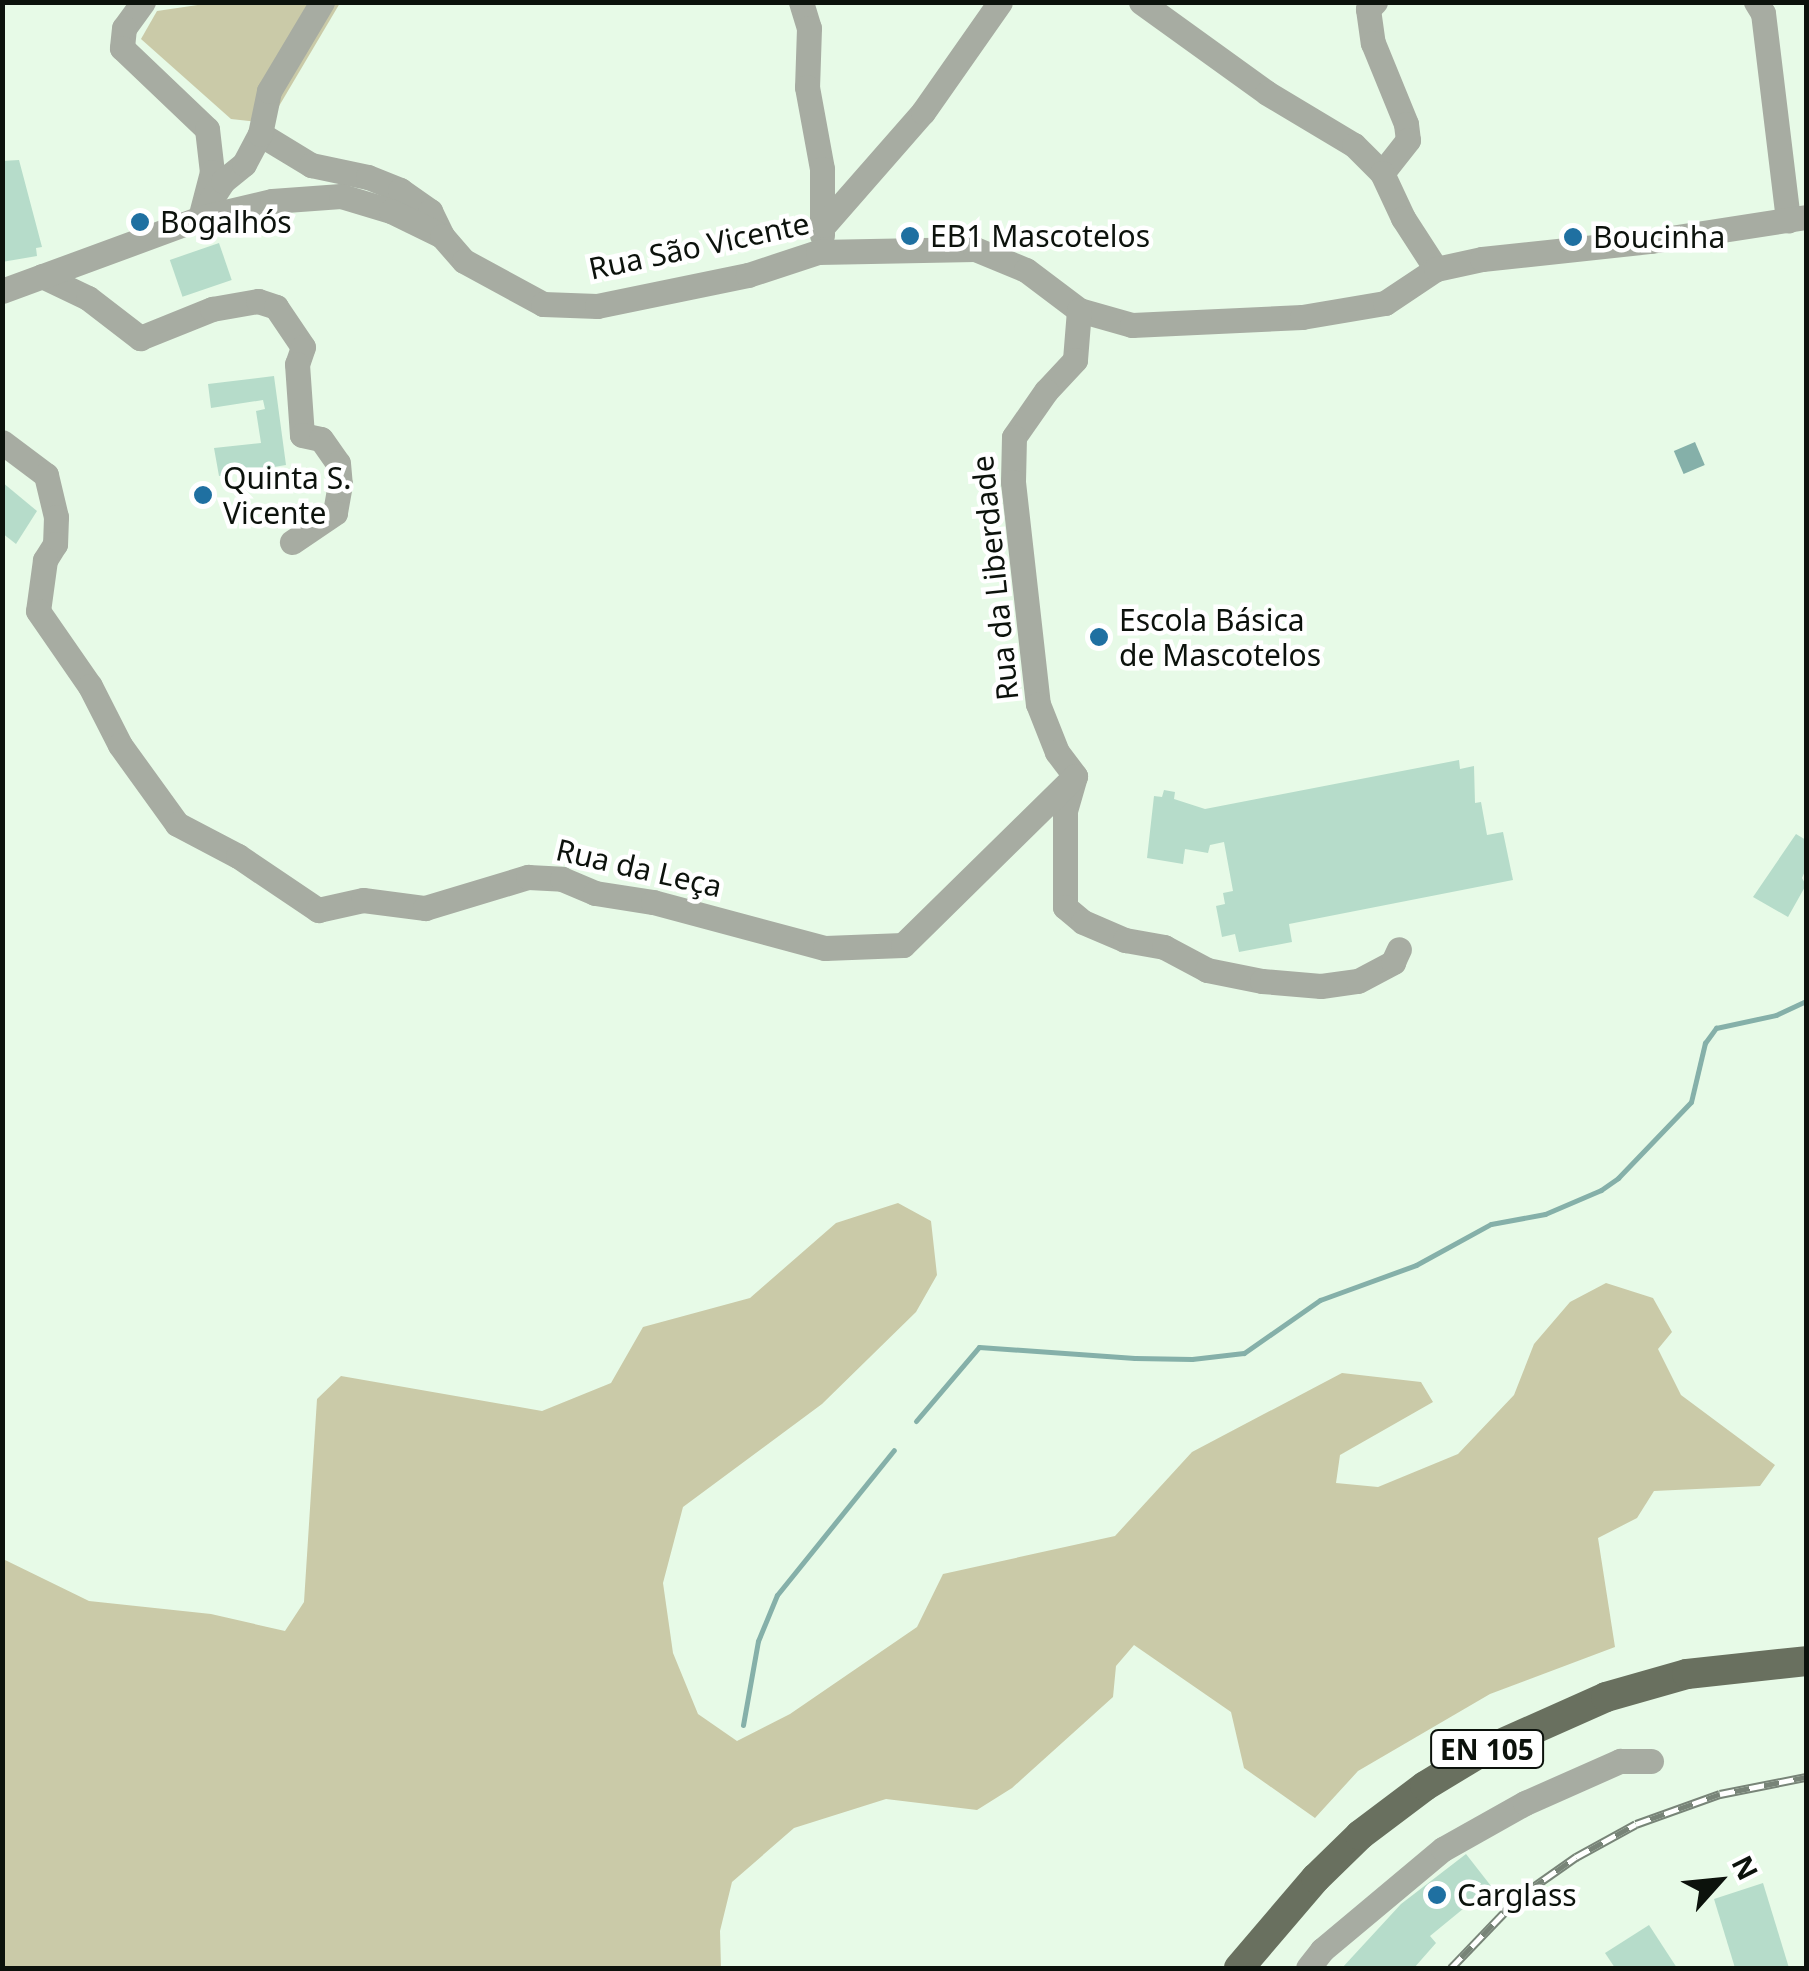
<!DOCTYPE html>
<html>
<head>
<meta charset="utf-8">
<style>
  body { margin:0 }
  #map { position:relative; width:1809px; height:1971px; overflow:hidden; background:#e7fae7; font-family:"Noto Sans",sans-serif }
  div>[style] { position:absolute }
  .green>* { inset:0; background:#cacaa8 }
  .water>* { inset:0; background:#85b0a9; transform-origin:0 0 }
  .stream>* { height:5px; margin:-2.5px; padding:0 2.5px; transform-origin:2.5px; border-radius:2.5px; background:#85b0a9 }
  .building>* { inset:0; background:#b6dcca; transform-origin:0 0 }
  .minor>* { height:25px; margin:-12.5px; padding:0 12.5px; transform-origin:12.5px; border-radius:12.5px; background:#a7aca2 }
  .major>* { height:30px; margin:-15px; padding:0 15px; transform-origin:15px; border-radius:15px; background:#69705f }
  .rail>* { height:9px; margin-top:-4.5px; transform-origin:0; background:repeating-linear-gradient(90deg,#fff 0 15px,#788478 0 30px); box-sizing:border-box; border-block:2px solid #788478 }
  .dots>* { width:28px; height:28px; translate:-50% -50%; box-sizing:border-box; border:5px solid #fff; border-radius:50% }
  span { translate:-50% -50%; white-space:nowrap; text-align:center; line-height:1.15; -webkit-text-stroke:9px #fff; paint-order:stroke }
  .shield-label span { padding:2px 8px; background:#fff; border:2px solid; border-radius:8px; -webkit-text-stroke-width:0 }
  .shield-label { font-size:28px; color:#0c120c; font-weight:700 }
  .poi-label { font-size:30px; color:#0c120c }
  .left { translate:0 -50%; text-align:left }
  .street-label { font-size:30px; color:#0c120c }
  .frame { position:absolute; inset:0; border:5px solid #0c120c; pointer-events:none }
  .north { position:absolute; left:1669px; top:1831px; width:100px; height:100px; -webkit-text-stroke:8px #fff; paint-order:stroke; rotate:63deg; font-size:28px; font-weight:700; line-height:40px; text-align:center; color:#0c120c }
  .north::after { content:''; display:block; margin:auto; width:35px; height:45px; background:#0c120c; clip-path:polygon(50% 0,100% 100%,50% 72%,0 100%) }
</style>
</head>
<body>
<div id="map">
  <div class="green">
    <i style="clip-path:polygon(218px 2px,340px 3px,269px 123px,231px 119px,141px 39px,157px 11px)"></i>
    <i style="clip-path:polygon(898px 1203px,931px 1221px,937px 1275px,916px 1312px,822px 1404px,683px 1507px,663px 1583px,673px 1653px,698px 1714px,737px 1741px,790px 1714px,917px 1627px,943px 1574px,1115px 1536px,1192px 1452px,1342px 1373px,1421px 1382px,1433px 1402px,1340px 1455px,1336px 1483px,1378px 1487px,1458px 1454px,1514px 1395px,1534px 1344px,1570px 1302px,1606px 1283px,1653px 1298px,1672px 1332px,1658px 1349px,1681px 1395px,1775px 1465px,1760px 1486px,1654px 1491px,1637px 1518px,1598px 1538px,1615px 1647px,1490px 1694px,1358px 1771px,1315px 1818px,1244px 1768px,1231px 1712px,1134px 1645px,1116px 1666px,1113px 1697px,1012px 1788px,977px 1810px,886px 1799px,794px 1828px,732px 1882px,720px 1931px,721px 1968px,3px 1968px,3px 1559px,89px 1601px,211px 1614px,285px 1631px,304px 1602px,317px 1399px,341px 1376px,542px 1411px,611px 1383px,643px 1327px,750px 1298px,836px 1223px)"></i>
  </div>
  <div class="water">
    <i style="left:1695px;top:442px;width:25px;height:23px;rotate:67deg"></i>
  </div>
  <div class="stream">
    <i style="left:916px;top:1421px;width:97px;rotate:-49.6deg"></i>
    <i style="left:979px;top:1347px;width:156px;rotate:4deg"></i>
    <i style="left:1135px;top:1358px;width:57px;rotate:1deg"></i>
    <i style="left:1192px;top:1359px;width:52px;rotate:-6.6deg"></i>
    <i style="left:1244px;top:1353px;width:93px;rotate:-34.9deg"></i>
    <i style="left:1320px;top:1300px;width:102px;rotate:-20deg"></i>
    <i style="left:1416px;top:1265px;width:85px;rotate:-28.7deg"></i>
    <i style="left:1491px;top:1224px;width:55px;rotate:-10.5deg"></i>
    <i style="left:1545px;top:1214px;width:61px;rotate:-23.2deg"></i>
    <i style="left:1601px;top:1190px;width:21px;rotate:-35deg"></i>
    <i style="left:1618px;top:1178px;width:105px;rotate:-46.2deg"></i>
    <i style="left:1691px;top:1102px;width:61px;rotate:-76.7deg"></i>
    <i style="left:1705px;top:1043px;width:19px;rotate:-54deg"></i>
    <i style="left:1716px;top:1028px;width:61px;rotate:-12.2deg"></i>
    <i style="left:1776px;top:1015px;width:33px;rotate:-25deg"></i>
    <i style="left:743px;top:1725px;width:85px;rotate:-79.9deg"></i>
    <i style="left:758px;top:1641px;width:50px;rotate:-67.6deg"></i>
    <i style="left:777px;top:1595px;width:186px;rotate:-51.1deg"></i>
  </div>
  <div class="building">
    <i style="clip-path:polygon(19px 160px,42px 247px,36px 248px,37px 256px,2px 262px,2px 161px)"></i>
    <i style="left:219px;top:243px;width:39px;height:52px;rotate:71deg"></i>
    <i style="clip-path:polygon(274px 376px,286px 465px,219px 476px,214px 448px,261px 443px,256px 411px,265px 409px,263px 400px,211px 408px,208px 384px)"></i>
    <i style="clip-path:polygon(2px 482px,37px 511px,16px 544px,2px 533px)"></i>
    <i style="clip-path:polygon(1459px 760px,1460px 769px,1474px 766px,1475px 803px,1481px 802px,1487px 835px,1503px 832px,1513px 880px,1289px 924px,1292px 942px,1239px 952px,1235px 934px,1222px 937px,1216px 906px,1225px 904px,1223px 893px,1233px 891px,1224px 842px,1210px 845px,1208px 853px,1185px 849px,1183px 864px,1147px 858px,1154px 796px,1162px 797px,1164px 790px,1175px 792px,1174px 799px,1205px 809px)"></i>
    <i style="clip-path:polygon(1796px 834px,1806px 840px,1806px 869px,1802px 878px,1806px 885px,1788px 917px,1753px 897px)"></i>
    <i style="clip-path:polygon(1466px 1854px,1491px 1886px,1430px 1936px,1436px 1943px,1414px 1968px,1342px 1968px,1401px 1904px)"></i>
    <i style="clip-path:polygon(1763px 1883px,1789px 1968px,1735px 1968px,1714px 1899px)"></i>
    <i style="clip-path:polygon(1649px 1925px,1677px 1968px,1615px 1968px,1605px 1953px)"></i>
  </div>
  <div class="minor">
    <i style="left:143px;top:2px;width:32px;rotate:126deg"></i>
    <i style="left:124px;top:28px;width:20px;rotate:96deg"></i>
    <i style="left:122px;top:48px;width:117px;rotate:43.6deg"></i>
    <i style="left:207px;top:129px;width:43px;rotate:83.4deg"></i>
    <i style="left:212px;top:172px;width:48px;rotate:104.6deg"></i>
    <i style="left:801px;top:2px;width:27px;rotate:73deg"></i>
    <i style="left:809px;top:28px;width:59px;rotate:91.9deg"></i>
    <i style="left:807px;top:87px;width:83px;rotate:79.6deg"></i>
    <i style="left:822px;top:169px;width:66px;rotate:90deg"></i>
    <i style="left:1141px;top:2px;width:155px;rotate:35.8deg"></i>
    <i style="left:1267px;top:93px;width:101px;rotate:30.9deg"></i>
    <i style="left:1354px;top:145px;width:40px;rotate:45deg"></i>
    <i style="left:1375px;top:2px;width:10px;rotate:135deg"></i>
    <i style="left:1368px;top:9px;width:34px;rotate:82deg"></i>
    <i style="left:1373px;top:43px;width:87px;rotate:67.8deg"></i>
    <i style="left:1406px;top:124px;width:16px;rotate:83deg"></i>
    <i style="left:1408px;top:140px;width:42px;rotate:128.2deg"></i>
    <i style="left:1382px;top:173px;width:50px;rotate:65deg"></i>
    <i style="left:1403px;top:218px;width:61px;rotate:57.1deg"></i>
    <i style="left:1756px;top:2px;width:13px;rotate:58deg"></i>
    <i style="left:1763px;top:13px;width:209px;rotate:83.1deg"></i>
    <i style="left:260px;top:134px;width:60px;rotate:31.3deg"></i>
    <i style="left:311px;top:165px;width:58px;rotate:11.9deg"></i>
    <i style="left:368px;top:177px;width:35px;rotate:22deg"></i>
    <i style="left:400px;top:190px;width:37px;rotate:35deg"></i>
    <i style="left:430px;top:211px;width:28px;rotate:64deg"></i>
    <i style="left:210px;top:201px;width:24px;rotate:-57deg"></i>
    <i style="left:223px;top:181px;width:27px;rotate:-39deg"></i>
    <i style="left:244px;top:164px;width:34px;rotate:-62deg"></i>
    <i style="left:260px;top:134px;width:44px;rotate:-78.2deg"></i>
    <i style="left:269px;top:91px;width:104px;rotate:-59.2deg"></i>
    <i style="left:824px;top:225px;width:150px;rotate:-48.8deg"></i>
    <i style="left:923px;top:112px;width:134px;rotate:-55deg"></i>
    <i style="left:42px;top:276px;width:51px;rotate:25.6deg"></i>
    <i style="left:88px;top:298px;width:66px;rotate:37.6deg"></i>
    <i style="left:140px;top:338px;width:78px;rotate:-21.9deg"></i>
    <i style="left:212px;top:309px;width:47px;rotate:-9.9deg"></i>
    <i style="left:258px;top:301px;width:19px;rotate:18deg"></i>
    <i style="left:276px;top:307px;width:48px;rotate:56deg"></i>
    <i style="left:303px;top:347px;width:18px;rotate:109deg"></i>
    <i style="left:297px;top:364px;width:71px;rotate:86deg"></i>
    <i style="left:302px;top:435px;width:19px;rotate:12deg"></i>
    <i style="left:321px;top:439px;width:29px;rotate:55deg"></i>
    <i style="left:338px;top:463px;width:21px;rotate:85deg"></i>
    <i style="left:340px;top:484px;width:29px;rotate:100deg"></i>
    <i style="left:335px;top:513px;width:52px;rotate:146deg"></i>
    <i style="left:2px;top:291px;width:211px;rotate:-20.2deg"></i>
    <i style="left:200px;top:218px;width:74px;rotate:-13.3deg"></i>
    <i style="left:272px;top:201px;width:69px;rotate:-4.1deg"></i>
    <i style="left:341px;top:196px;width:52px;rotate:16.7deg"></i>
    <i style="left:391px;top:211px;width:57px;rotate:26.1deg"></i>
    <i style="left:442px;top:236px;width:33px;rotate:49deg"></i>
    <i style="left:464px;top:261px;width:90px;rotate:28.6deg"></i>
    <i style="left:543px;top:304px;width:54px;rotate:2.1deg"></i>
    <i style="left:597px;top:306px;width:154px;rotate:-11.6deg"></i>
    <i style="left:748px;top:275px;width:74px;rotate:-18.2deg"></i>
    <i style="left:818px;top:252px;width:157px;rotate:-1.1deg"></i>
    <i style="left:975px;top:249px;width:55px;rotate:22.4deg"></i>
    <i style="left:1026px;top:270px;width:66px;rotate:37deg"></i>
    <i style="left:1079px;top:310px;width:55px;rotate:15.8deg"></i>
    <i style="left:1132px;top:325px;width:170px;rotate:-2.7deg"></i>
    <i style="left:1302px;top:317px;width:84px;rotate:-9.6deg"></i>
    <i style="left:1385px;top:303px;width:61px;rotate:-33.7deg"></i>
    <i style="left:1436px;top:269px;width:47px;rotate:-12.3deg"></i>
    <i style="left:1482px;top:259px;width:170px;rotate:-6.1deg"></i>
    <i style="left:1651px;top:241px;width:157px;rotate:-8.8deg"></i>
    <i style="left:1079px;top:310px;width:50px;rotate:94.6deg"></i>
    <i style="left:1075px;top:360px;width:42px;rotate:133.1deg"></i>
    <i style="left:1046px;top:391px;width:56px;rotate:124.8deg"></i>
    <i style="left:1014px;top:437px;width:45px;rotate:91.3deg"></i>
    <i style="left:1013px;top:482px;width:223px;rotate:83.6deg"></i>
    <i style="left:1038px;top:704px;width:52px;rotate:68.4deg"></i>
    <i style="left:1057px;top:752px;width:30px;rotate:53deg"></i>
    <i style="left:1075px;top:776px;width:35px;rotate:106deg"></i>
    <i style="left:1065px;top:810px;width:97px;rotate:90deg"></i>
    <i style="left:1065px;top:907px;width:23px;rotate:40deg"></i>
    <i style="left:1083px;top:922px;width:46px;rotate:23.2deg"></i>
    <i style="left:1125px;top:940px;width:40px;rotate:10deg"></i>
    <i style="left:1164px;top:947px;width:49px;rotate:28.1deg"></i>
    <i style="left:1207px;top:970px;width:56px;rotate:11.3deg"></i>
    <i style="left:1262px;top:981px;width:59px;rotate:4.8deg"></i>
    <i style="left:1321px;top:986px;width:37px;rotate:-8deg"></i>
    <i style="left:1358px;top:981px;width:40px;rotate:-28deg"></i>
    <i style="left:1393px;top:962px;width:14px;rotate:-65deg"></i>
    <i style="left:2px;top:442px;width:55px;rotate:36.9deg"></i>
    <i style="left:46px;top:475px;width:43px;rotate:76.6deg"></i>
    <i style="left:56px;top:517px;width:27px;rotate:92deg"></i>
    <i style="left:55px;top:544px;width:19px;rotate:122deg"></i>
    <i style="left:45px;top:560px;width:51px;rotate:97.8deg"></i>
    <i style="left:38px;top:611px;width:91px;rotate:55.3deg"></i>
    <i style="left:90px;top:686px;width:66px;rotate:63deg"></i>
    <i style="left:120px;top:745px;width:97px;rotate:54.2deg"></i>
    <i style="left:177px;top:824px;width:69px;rotate:27.7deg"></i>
    <i style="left:238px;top:856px;width:97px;rotate:34deg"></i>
    <i style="left:318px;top:910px;width:46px;rotate:-12.5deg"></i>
    <i style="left:363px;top:900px;width:63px;rotate:7.4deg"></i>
    <i style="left:425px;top:908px;width:108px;rotate:-16.8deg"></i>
    <i style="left:528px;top:877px;width:34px;rotate:3deg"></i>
    <i style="left:562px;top:879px;width:36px;rotate:23deg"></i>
    <i style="left:595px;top:893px;width:59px;rotate:8.8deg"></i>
    <i style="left:653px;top:902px;width:178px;rotate:15deg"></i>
    <i style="left:825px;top:948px;width:78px;rotate:-2.2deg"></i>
    <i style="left:903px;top:945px;width:241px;rotate:-44.5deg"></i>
    <i style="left:1308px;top:1968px;width:23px;rotate:-52deg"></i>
    <i style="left:1322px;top:1950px;width:158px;rotate:-39.9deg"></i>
    <i style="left:1443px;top:1849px;width:94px;rotate:-29.3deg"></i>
    <i style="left:1525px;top:1803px;width:104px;rotate:-23.9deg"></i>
    <i style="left:1620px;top:1761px;width:31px"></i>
  </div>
  <div class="major">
    <i style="left:1239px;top:1968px;width:118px;rotate:-49.5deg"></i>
    <i style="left:1316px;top:1878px;width:62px;rotate:-44.3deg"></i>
    <i style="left:1360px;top:1835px;width:81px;rotate:-37deg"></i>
    <i style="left:1425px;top:1786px;width:60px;rotate:-31.3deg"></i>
    <i style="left:1476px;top:1755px;width:142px;rotate:-24deg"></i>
    <i style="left:1606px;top:1697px;width:84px;rotate:-15.9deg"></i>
    <i style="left:1687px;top:1674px;width:120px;rotate:-6.2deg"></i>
  </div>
  <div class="rail">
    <i style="left:1451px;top:1968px;width:98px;rotate:-46.2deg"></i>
    <i style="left:1519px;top:1897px;width:70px;rotate:-35.1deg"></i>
    <i style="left:1576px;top:1857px;width:68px;rotate:-28.8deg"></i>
    <i style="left:1636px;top:1824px;width:89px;rotate:-19.7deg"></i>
    <i style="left:1720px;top:1794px;width:88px;rotate:-11.2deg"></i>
  </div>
  <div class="dots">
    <i style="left:140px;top:222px;background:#1f70a1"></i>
    <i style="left:910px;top:236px;background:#1f70a1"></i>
    <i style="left:1573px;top:237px;background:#1f70a1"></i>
    <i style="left:203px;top:495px;background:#1f70a1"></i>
    <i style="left:1099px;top:637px;background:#1f70a1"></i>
    <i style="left:1437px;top:1895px;background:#1f70a1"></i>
  </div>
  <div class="shield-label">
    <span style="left:1487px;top:1749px">EN 105</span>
  </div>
  <div class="poi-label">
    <span class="left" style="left:160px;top:222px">Bogalhós</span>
    <span class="left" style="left:930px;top:236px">EB1 Mascotelos</span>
    <span class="left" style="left:1593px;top:237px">Boucinha</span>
    <span class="left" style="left:223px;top:495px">Quinta S.<br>Vicente</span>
    <span class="left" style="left:1119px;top:637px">Escola Básica<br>de Mascotelos</span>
    <span class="left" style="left:1457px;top:1895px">Carglass</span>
  </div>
  <div class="street-label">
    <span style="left:699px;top:246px;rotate:-12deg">Rua São Vicente</span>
    <span style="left:995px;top:578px;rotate:-96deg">Rua da Liberdade</span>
    <span style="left:639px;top:868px;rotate:13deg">Rua da Leça</span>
  </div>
  <div class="frame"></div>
  <div class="north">N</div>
</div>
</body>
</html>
